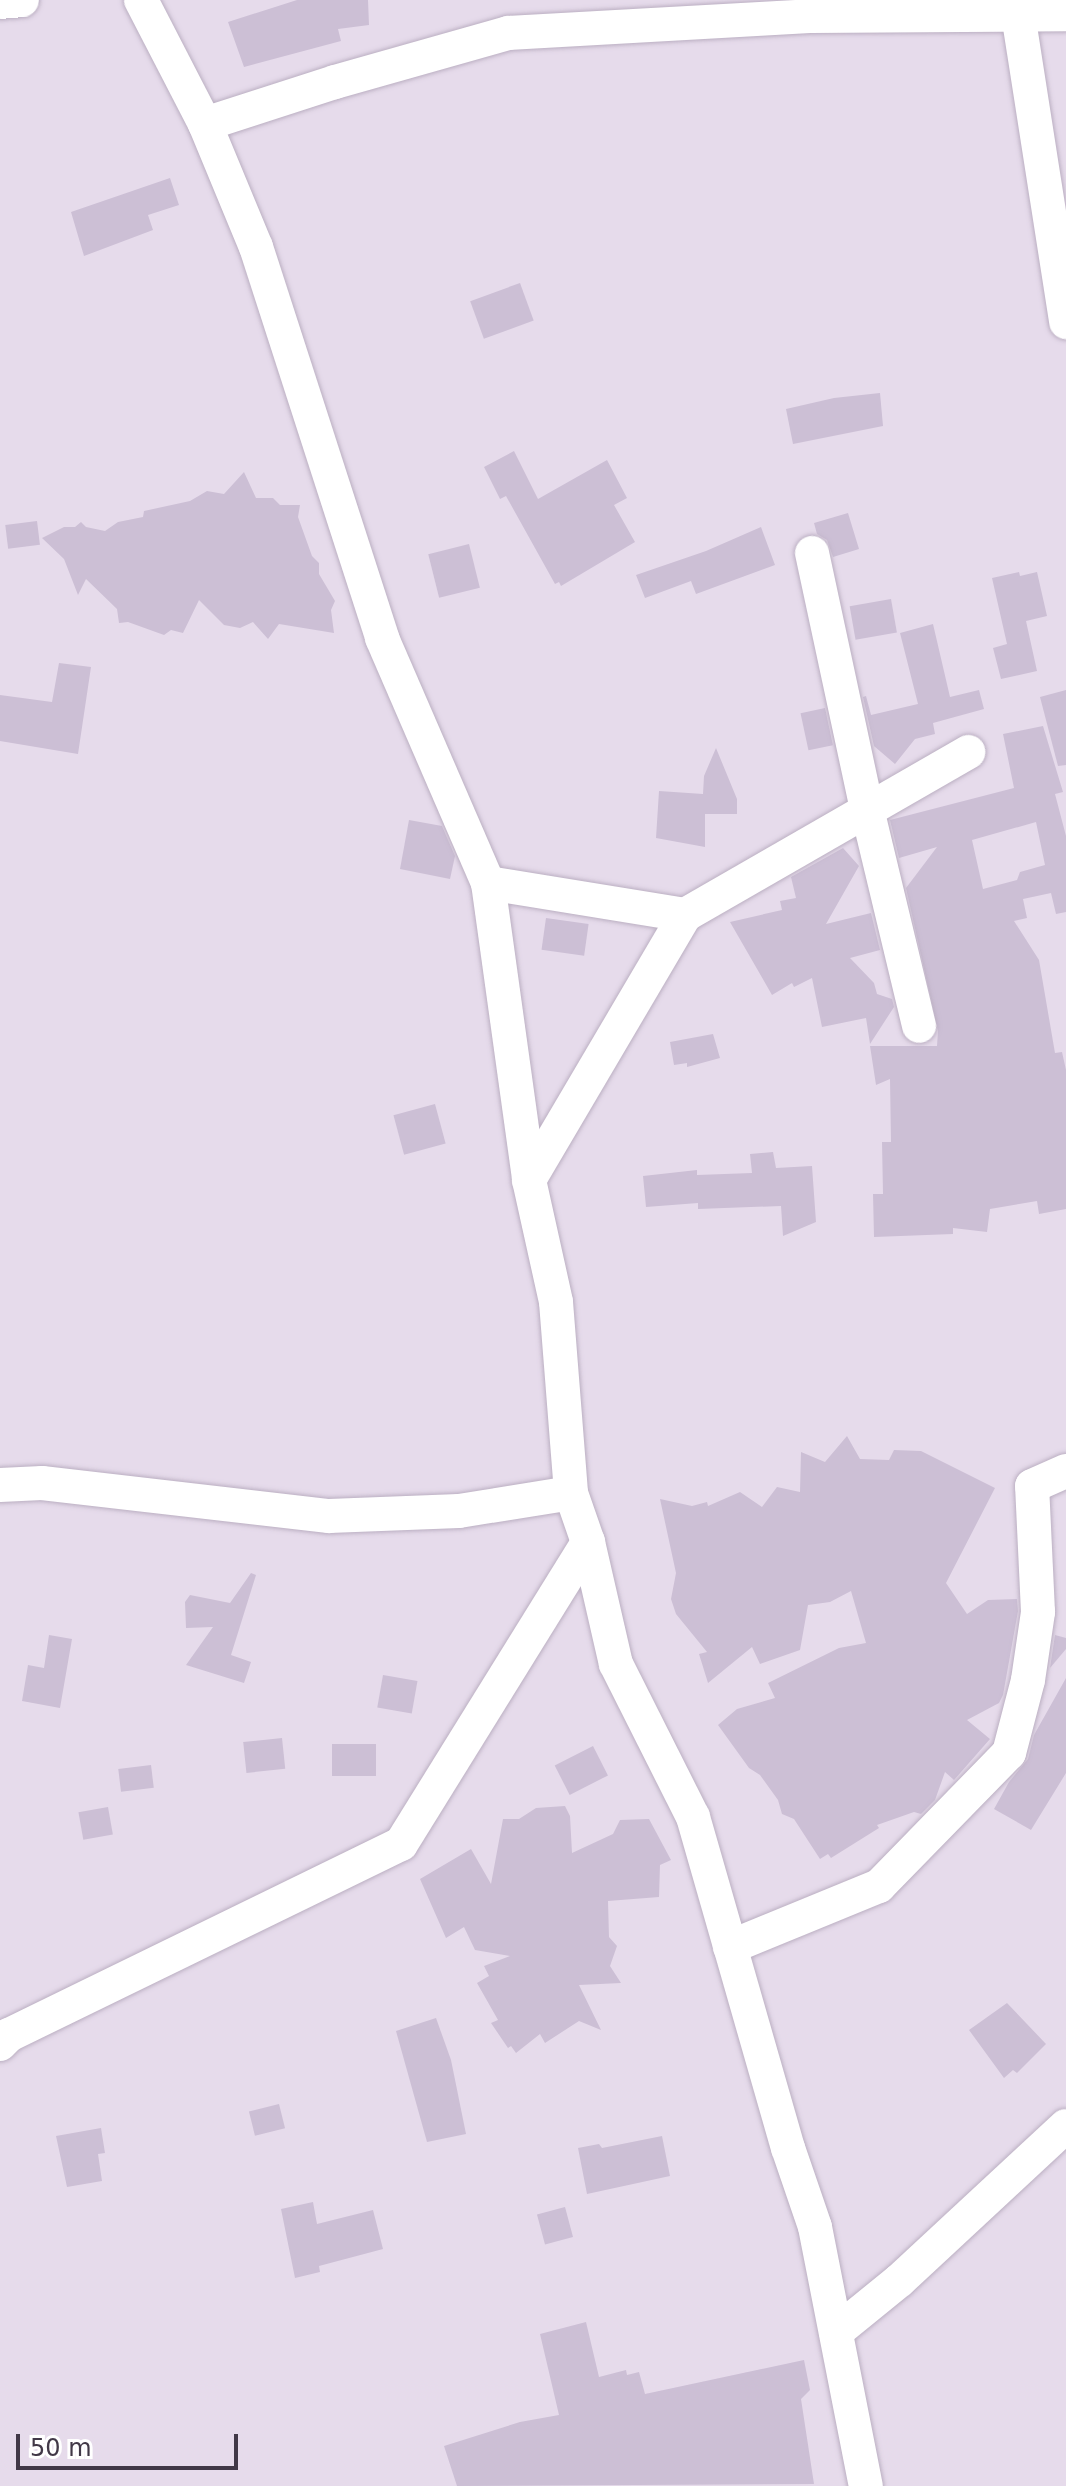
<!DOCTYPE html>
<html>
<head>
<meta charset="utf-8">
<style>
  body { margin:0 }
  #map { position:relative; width:1066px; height:2486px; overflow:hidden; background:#f0e9f4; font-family:"DejaVu Sans",sans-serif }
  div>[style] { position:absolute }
  .residential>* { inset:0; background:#e6dbeb; transform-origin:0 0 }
  .building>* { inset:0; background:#ccbfd5; transform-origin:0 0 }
  .roads { filter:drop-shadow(0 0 2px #bbafc2) drop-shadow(0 0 2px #bbafc2) }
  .street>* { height:34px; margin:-17px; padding:0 17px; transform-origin:17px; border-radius:17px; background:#fff }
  span { translate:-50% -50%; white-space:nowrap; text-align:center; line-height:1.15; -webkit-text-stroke:8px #fff; paint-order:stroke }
  .scale { position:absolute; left:16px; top:2434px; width:222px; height:36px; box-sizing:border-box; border:4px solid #413847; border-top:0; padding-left:10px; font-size:24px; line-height:28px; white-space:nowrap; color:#413847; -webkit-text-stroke:6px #fff; paint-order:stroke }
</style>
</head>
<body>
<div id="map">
  <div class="residential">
    <i style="left:0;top:0;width:1066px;height:2486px"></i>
  </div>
  <div class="building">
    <i style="clip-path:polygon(297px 0,368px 0,369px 25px,338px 29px,341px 41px,244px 67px,228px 22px)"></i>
    <i style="clip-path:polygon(170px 178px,179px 205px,148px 215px,153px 230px,84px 256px,71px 212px)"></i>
    <i style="left:520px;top:283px;width:40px;height:53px;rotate:70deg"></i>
    <i style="clip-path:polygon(880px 393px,883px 426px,793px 444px,786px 409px,834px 398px)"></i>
    <i style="clip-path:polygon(514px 451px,538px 499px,607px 460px,627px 498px,614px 505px,635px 542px,561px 586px,559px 582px,555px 584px,506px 496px,500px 499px,484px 467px)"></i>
    <i style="clip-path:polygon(244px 472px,256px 498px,273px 498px,280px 505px,300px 505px,298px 517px,312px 556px,319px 563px,319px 574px,335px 601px,331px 610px,334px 633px,279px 624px,268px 639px,253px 622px,240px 628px,224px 625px,199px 600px,183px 633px,171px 630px,164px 635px,128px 622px,119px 623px,117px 609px,86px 579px,78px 595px,64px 559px,42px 538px,64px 527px,75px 527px,81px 522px,86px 527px,105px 531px,118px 522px,143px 517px,144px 511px,190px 501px,207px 491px,224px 494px)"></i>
    <i style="clip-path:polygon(848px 513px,859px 549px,833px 557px,827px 540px,817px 534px,814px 523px)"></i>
    <i style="left:37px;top:521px;width:24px;height:32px;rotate:83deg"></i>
    <i style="clip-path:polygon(761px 527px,775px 565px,696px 594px,691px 581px,645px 598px,636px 575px,706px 551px)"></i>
    <i style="left:469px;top:544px;width:45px;height:42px;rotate:76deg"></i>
    <i style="clip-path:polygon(1019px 572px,1020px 576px,1037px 572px,1047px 616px,1026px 621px,1037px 671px,1001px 679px,993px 648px,1007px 644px,992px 578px)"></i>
    <i style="left:891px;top:599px;width:34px;height:42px;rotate:80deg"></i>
    <i style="clip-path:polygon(933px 624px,950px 697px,979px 690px,984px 709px,933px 723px,935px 734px,915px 739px,895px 764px,874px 746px,863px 697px,866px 696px,871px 715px,918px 704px,900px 633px)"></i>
    <i style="clip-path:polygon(59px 663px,91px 667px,78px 754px,0 741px,0 695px,52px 702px)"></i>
    <i style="clip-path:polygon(1066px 690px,1066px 765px,1058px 766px,1040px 697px)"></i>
    <i style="left:825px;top:708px;width:38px;height:25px;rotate:78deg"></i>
    <i style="clip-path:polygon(evenodd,1043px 726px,1063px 792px,1055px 794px,1066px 836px,1066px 912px,1056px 914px,1051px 893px,1023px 899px,1027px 918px,1014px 921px,1039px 960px,1055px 1053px,1062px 1052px,1066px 1070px,1066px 1209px,1039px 1214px,1037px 1201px,990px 1209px,987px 1232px,953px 1228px,953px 1234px,874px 1237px,873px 1194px,883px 1194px,882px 1142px,891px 1142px,890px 1079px,876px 1085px,870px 1046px,937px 1046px,938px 1031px,906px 888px,937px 847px,899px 858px,890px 820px,1014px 788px,1003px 734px,1043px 726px,1036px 822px,1045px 865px,1020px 872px,1017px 880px,983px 889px,972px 840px,1036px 822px)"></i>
    <i style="clip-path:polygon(716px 748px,737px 799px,737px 814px,705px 814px,705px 847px,656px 838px,659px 791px,703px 794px,704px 776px)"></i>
    <i style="clip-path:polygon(409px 820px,442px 826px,455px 856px,450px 879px,400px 869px)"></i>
    <i style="clip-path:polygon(843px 848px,859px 866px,826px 924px,871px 913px,880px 950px,850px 958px,874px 983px,877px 994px,892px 999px,894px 1007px,870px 1044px,866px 1018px,822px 1027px,812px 978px,794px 987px,792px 983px,772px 995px,730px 922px,782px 910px,780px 901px,796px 898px,791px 877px)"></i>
    <i style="left:546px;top:918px;width:43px;height:32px;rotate:8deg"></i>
    <i style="clip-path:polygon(713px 1034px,720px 1058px,687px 1067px,687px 1063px,674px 1065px,670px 1042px)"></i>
    <i style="left:435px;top:1104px;width:41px;height:43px;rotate:75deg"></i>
    <i style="clip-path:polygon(773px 1152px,776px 1168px,812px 1166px,816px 1222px,783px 1236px,781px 1206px,698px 1209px,698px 1203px,646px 1207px,643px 1176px,697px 1170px,697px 1175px,752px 1173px,750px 1154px)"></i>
    <i style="clip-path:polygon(847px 1436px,860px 1459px,889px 1460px,894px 1450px,921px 1451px,995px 1488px,946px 1583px,967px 1614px,988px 1600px,1017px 1599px,1018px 1611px,1003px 1695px,999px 1703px,967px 1720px,990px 1739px,954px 1780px,945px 1772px,935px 1800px,921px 1814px,914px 1812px,877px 1825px,879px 1828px,831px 1858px,828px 1854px,820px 1859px,794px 1819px,782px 1814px,778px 1800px,760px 1775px,749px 1768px,718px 1725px,737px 1709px,775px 1698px,768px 1683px,839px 1648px,866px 1643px,851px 1591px,830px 1602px,808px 1605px,800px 1650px,760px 1664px,752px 1647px,708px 1683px,699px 1654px,707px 1652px,676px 1614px,671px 1599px,676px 1573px,660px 1499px,692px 1506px,707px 1502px,708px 1506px,740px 1492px,762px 1507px,777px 1487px,800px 1492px,801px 1452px,825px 1462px)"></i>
    <i style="clip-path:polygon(251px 1573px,256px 1575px,231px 1655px,251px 1662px,244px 1683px,186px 1665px,213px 1627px,186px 1628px,185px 1602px,190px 1595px,230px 1603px)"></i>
    <i style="clip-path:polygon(49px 1635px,72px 1639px,60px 1708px,22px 1701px,28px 1665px,44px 1668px)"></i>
    <i style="clip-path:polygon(1055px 1635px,1066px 1638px,1066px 1649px,1050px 1668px)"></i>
    <i style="left:383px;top:1675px;width:35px;height:33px;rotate:10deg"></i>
    <i style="clip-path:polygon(1066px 1678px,1066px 1773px,1031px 1830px,994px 1809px,1009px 1782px,1028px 1759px,1034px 1735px)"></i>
    <i style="left:282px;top:1738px;width:31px;height:39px;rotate:84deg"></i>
    <i style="left:332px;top:1744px;width:44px;height:32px"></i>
    <i style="left:593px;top:1746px;width:33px;height:43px;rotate:63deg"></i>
    <i style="left:151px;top:1765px;width:23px;height:33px;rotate:83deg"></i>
    <i style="clip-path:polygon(565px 1806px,570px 1816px,572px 1853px,613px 1834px,620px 1820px,649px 1819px,671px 1860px,660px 1865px,659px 1897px,608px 1901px,609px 1937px,617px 1946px,610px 1966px,621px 1983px,579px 1985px,601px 2030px,579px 2021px,545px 2043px,540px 2034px,516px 2053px,511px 2046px,508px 2048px,491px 2023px,498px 2020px,477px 1983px,489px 1976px,484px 1966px,510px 1956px,475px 1950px,464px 1927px,446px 1938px,420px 1879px,471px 1849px,491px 1884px,503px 1819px,519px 1819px,536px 1808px)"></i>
    <i style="left:108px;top:1807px;width:28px;height:30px;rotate:80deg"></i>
    <i style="clip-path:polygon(1007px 2003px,1046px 2044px,1017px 2073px,1013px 2070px,1004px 2078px,969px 2030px)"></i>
    <i style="clip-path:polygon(436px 2018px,451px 2060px,466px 2134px,427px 2142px,396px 2031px)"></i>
    <i style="left:279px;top:2104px;width:25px;height:31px;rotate:76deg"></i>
    <i style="clip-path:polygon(101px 2128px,105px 2153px,98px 2154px,102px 2181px,67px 2187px,56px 2136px)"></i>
    <i style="clip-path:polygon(662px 2136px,670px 2176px,587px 2194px,578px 2148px,599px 2144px,602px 2148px)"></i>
    <i style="clip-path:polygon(313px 2202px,317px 2224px,373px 2210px,383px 2249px,319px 2266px,320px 2272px,295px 2278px,281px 2209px)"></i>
    <i style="left:565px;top:2207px;width:31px;height:29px;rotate:75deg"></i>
    <i style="clip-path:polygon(586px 2322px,599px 2377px,626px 2370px,627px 2375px,639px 2372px,645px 2394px,804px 2360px,810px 2390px,801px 2399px,814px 2484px,457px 2486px,444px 2446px,520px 2422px,559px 2415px,540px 2334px)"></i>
  </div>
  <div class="roads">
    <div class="street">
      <i style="left:141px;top:0;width:140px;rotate:62.7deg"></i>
      <i style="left:205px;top:124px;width:133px;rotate:67.5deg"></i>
      <i style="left:256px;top:247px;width:411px;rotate:72.1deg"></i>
      <i style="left:382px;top:638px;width:267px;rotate:66.6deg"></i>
      <i style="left:488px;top:883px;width:300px;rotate:82.1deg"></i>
      <i style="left:529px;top:1180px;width:125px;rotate:77.5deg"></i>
      <i style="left:556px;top:1302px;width:192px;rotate:85.5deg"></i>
      <i style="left:571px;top:1493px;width:52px;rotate:70.9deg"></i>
      <i style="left:588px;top:1542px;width:125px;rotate:77.1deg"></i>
      <i style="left:616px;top:1664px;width:171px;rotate:63.3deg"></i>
      <i style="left:693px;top:1817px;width:344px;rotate:74deg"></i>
      <i style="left:788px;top:2148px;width:83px;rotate:71.1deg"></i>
      <i style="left:815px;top:2227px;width:264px;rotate:78.9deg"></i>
      <i style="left:0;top:2px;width:22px;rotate:-5deg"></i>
      <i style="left:1018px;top:14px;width:312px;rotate:81.1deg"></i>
      <i style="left:205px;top:124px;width:137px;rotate:-17.9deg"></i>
      <i style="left:335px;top:82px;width:180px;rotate:-15.8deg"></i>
      <i style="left:508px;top:33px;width:302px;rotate:-3.2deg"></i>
      <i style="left:810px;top:16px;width:256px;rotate:-0.4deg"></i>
      <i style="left:812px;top:553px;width:262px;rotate:77.9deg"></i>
      <i style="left:867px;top:809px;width:223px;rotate:76.5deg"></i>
      <i style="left:488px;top:883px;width:200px;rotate:9.2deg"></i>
      <i style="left:685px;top:915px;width:327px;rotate:-29.9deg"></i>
      <i style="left:529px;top:1180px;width:308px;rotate:-59.5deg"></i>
      <i style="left:0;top:1485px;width:42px;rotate:-2.7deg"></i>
      <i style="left:42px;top:1483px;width:289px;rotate:6.6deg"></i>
      <i style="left:329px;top:1516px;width:130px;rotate:-2.2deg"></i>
      <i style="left:459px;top:1511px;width:113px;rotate:-9.1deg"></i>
      <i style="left:730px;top:1947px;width:161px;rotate:-22.3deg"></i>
      <i style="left:879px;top:1886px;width:186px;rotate:-45.7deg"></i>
      <i style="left:1009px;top:1753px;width:75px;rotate:-75.4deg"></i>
      <i style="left:1028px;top:1680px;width:69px;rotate:-81.6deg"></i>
      <i style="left:1038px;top:1612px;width:126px;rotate:-92.7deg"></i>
      <i style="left:1032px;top:1486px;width:37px;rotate:-24deg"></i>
      <i style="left:0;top:2044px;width:13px;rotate:-45deg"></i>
      <i style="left:9px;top:2035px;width:436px;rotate:-26deg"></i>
      <i style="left:401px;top:1844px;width:355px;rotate:-58.2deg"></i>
      <i style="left:836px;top:2332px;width:82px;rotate:-39.1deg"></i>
      <i style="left:900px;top:2280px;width:226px;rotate:-42.9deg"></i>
    </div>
  </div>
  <div class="scale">50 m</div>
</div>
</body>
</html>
